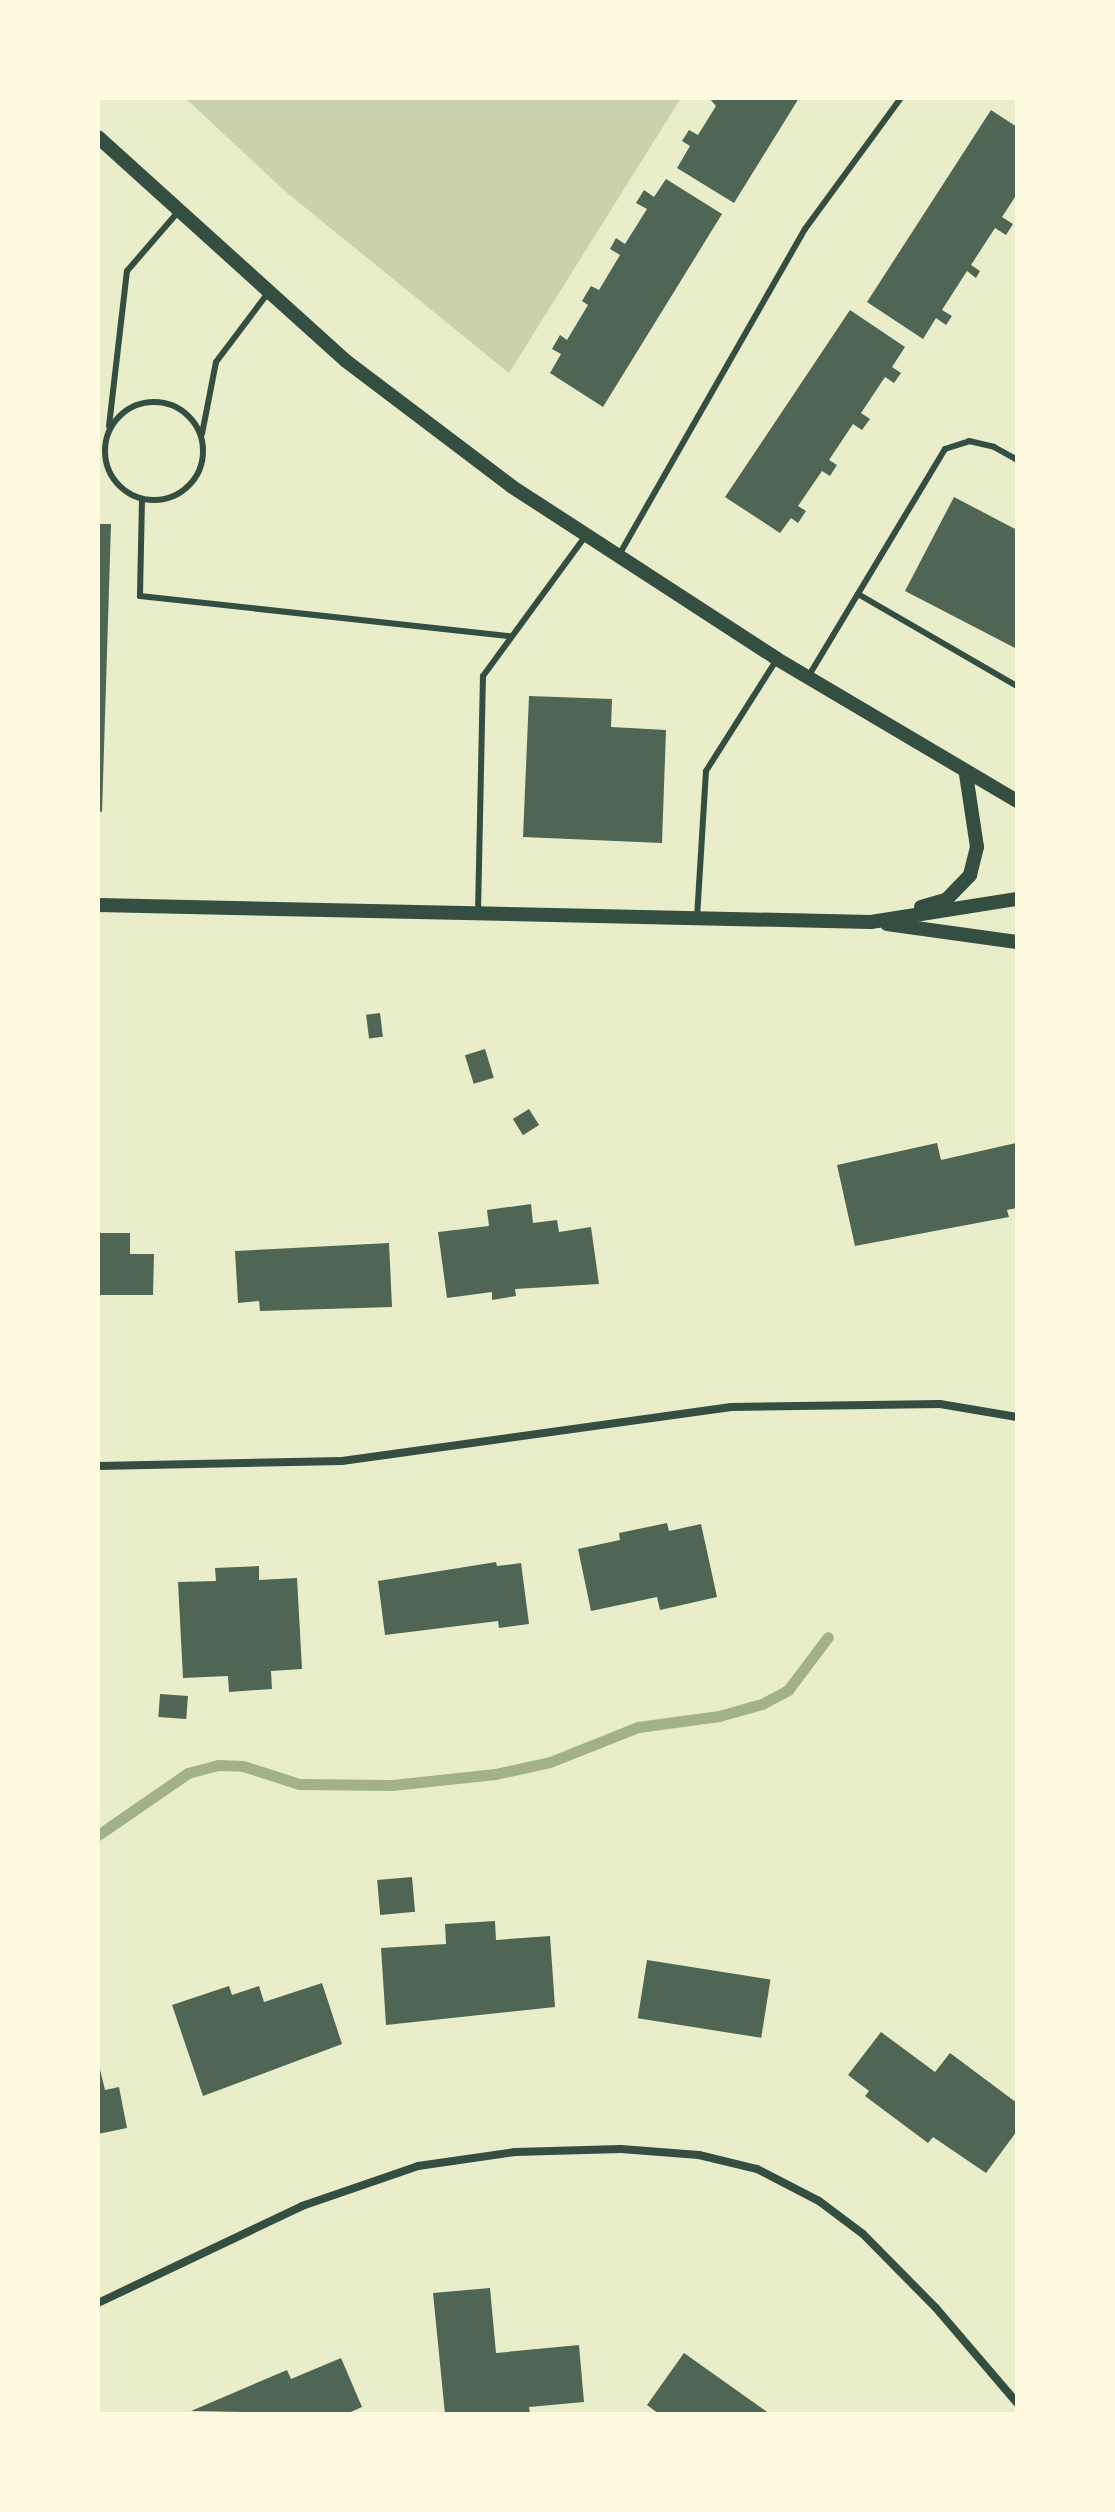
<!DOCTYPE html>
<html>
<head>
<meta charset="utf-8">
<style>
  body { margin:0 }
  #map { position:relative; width:1115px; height:2512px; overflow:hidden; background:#e9edc9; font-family:Arial,sans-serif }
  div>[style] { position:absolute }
  .green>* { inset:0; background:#cad2ad }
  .stream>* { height:11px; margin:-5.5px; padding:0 5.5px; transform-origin:5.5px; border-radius:5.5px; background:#a3b18a }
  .building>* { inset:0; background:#4f6655; transform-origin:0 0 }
  .service>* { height:6px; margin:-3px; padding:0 3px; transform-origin:3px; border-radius:3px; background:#344e41 }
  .service>.ring { margin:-3px; padding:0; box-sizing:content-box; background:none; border:6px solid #344e41; border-radius:50% }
  .minor>* { height:8px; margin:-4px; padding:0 4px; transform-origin:4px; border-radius:4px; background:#344e41 }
  .tertiary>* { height:14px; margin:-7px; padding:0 7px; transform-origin:7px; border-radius:7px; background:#344e41 }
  span { translate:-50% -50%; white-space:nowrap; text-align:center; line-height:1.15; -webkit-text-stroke:7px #fefae0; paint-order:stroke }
  .frame { position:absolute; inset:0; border:100px solid #fefae0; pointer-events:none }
</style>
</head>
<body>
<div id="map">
  <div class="green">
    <i style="clip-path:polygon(185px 98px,681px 98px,509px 373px,286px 192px)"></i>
  </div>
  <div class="stream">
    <i style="left:98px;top:1835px;width:109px;rotate:-34.6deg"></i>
    <i style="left:188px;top:1773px;width:31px;rotate:-15deg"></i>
    <i style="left:218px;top:1765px;width:25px;rotate:2deg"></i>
    <i style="left:243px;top:1766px;width:59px;rotate:17.8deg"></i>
    <i style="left:299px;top:1784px;width:93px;rotate:0.6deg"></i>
    <i style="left:392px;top:1785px;width:104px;rotate:-6.1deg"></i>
    <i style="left:495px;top:1774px;width:56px;rotate:-12.3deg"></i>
    <i style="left:550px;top:1762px;width:95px;rotate:-21.7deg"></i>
    <i style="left:638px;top:1727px;width:82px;rotate:-7.7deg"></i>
    <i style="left:719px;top:1716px;width:45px;rotate:-15.6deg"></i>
    <i style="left:762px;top:1704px;width:30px;rotate:-28deg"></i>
    <i style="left:788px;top:1690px;width:66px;rotate:-53deg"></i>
  </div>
  <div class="building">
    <i style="clip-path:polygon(709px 98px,799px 98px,734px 203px,677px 168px,690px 146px,682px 141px,689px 130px,698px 135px,716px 106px)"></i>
    <i style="clip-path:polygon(991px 110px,1017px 127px,1017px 194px,1002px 217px,1013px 224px,1006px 235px,995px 228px,971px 265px,980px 271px,976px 278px,967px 271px,942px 310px,952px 316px,946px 325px,936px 318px,923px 339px,867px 302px)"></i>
    <i style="clip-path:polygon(666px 179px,722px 214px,603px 407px,550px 373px,561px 354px,552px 349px,560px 335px,567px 340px,588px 305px,582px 301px,591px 286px,599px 290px,620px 255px,610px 249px,616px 238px,625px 244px,647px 209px,636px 203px,644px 190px,654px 197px)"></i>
    <i style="clip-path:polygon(850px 310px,905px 347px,892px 367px,901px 373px,894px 383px,885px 377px,861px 413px,870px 419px,862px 430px,853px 424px,829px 460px,837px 465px,830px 476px,822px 471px,798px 506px,806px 511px,798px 523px,791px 518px,780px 533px,725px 497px)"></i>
    <i style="clip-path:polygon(954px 497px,1017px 530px,1017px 649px,905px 591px)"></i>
    <i style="clip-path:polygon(98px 524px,111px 524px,102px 812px,98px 811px)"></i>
    <i style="clip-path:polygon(529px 696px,612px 699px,611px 727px,666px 730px,662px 843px,523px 837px)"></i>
    <i style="left:380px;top:1013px;width:24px;height:14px;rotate:83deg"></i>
    <i style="left:485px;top:1049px;width:30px;height:21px;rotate:73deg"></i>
    <i style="left:529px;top:1109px;width:19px;height:19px;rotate:58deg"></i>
    <i style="clip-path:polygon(937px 1143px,941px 1160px,1016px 1143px,1017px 1208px,1007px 1210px,1009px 1217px,855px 1246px,837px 1165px)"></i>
    <i style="clip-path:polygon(531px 1204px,533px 1223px,557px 1220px,559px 1232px,591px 1227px,599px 1284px,515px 1289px,516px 1296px,492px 1300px,492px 1292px,447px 1298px,438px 1232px,489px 1226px,487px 1210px)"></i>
    <i style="clip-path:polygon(98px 1233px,130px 1233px,130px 1254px,154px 1254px,153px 1295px,98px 1295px)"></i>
    <i style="clip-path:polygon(389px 1243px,392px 1307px,260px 1311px,259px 1301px,238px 1303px,235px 1251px)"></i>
    <i style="clip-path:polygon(667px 1523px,669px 1531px,701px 1524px,717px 1597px,660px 1610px,657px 1597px,591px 1611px,578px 1549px,620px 1540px,619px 1533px)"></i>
    <i style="clip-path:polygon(496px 1562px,497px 1566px,521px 1563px,529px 1624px,499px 1628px,498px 1621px,385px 1635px,378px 1581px)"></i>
    <i style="clip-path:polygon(259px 1566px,259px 1580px,297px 1578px,302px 1669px,271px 1671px,272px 1689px,229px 1692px,228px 1676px,183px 1678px,178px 1582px,216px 1581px,215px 1568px)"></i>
    <i style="left:160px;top:1694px;width:28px;height:23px;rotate:4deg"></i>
    <i style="left:412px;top:1877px;width:35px;height:35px;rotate:85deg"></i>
    <i style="clip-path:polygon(495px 1921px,496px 1940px,550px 1936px,555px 2007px,386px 2025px,381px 1948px,446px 1944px,445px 1924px)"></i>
    <i style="left:647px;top:1960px;width:125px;height:59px;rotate:9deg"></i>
    <i style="clip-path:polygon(322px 1983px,342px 2044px,203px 2096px,172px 2005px,229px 1986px,232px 1995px,259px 1986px,264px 2002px)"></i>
    <i style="clip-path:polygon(881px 2032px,935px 2072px,950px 2053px,1017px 2103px,1017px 2131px,986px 2173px,933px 2137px,928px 2143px,865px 2096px,869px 2091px,848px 2075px)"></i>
    <i style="clip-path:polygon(98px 2061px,105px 2090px,119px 2087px,127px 2128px,98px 2134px)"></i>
    <i style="clip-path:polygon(490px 2288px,496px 2353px,579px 2345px,584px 2402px,529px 2407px,530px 2414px,445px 2414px,433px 2293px)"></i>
    <i style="clip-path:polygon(684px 2353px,770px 2414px,659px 2414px,647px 2405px)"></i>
    <i style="clip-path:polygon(341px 2358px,362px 2407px,346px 2414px,191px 2411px,287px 2370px,291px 2379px)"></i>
  </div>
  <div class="service">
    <i class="ring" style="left:105px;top:402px;width:92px;height:92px"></i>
    <i style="left:109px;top:426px;width:156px;rotate:-83.4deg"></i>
    <i style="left:127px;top:271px;width:77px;rotate:-49.2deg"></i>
    <i style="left:202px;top:434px;width:73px;rotate:-79deg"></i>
    <i style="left:216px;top:362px;width:86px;rotate:-53deg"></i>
    <i style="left:142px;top:499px;width:97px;rotate:91.2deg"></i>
    <i style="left:140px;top:596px;width:373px;rotate:6.2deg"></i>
    <i style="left:619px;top:555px;width:375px;rotate:-60.3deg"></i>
    <i style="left:805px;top:229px;width:162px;rotate:-53.8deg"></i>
    <i style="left:858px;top:594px;width:184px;rotate:30.1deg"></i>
    <i style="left:808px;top:677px;width:266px;rotate:-59deg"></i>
    <i style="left:945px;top:449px;width:25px;rotate:-18deg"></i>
    <i style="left:969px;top:441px;width:26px;rotate:13deg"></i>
    <i style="left:994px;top:447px;width:26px;rotate:29deg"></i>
    <i style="left:478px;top:913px;width:237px;rotate:-88.8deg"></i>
    <i style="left:483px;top:676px;width:176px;rotate:-53.8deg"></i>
    <i style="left:697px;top:918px;width:147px;rotate:-86.5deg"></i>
    <i style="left:706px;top:771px;width:133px;rotate:-57.6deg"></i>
  </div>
  <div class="minor">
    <i style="left:98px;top:1466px;width:244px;rotate:-1.2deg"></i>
    <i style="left:342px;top:1461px;width:393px;rotate:-7.9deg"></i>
    <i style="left:731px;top:1407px;width:209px;rotate:-0.8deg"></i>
    <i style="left:940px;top:1404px;width:78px;rotate:9.6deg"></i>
    <i style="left:98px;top:2303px;width:226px;rotate:-25.4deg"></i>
    <i style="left:302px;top:2206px;width:123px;rotate:-19deg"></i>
    <i style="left:418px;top:2166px;width:98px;rotate:-8.2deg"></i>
    <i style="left:515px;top:2152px;width:106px;rotate:-1.6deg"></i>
    <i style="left:621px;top:2149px;width:78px;rotate:4.4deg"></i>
    <i style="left:699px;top:2155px;width:60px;rotate:13.6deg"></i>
    <i style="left:757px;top:2169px;width:70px;rotate:27.3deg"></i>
    <i style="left:819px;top:2201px;width:55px;rotate:36.9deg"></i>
    <i style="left:863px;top:2234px;width:104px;rotate:45.4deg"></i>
    <i style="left:936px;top:2308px;width:125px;rotate:49.5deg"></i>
  </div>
  <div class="tertiary">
    <i style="left:98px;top:137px;width:334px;rotate:42.1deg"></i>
    <i style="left:346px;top:361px;width:207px;rotate:37.1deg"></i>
    <i style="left:511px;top:486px;width:317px;rotate:33deg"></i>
    <i style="left:777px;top:659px;width:279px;rotate:30.6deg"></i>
    <i style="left:98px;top:905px;width:773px;rotate:1.26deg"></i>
    <i style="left:871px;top:922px;width:148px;rotate:-9deg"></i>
    <i style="left:921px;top:907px;width:26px;rotate:-16deg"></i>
    <i style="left:946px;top:900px;width:35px;rotate:-46deg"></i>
    <i style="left:970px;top:875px;width:29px;rotate:-76deg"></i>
    <i style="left:977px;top:847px;width:74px;rotate:-98.6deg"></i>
    <i style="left:887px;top:924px;width:131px;rotate:7.9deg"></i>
  </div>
  <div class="frame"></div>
</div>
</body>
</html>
